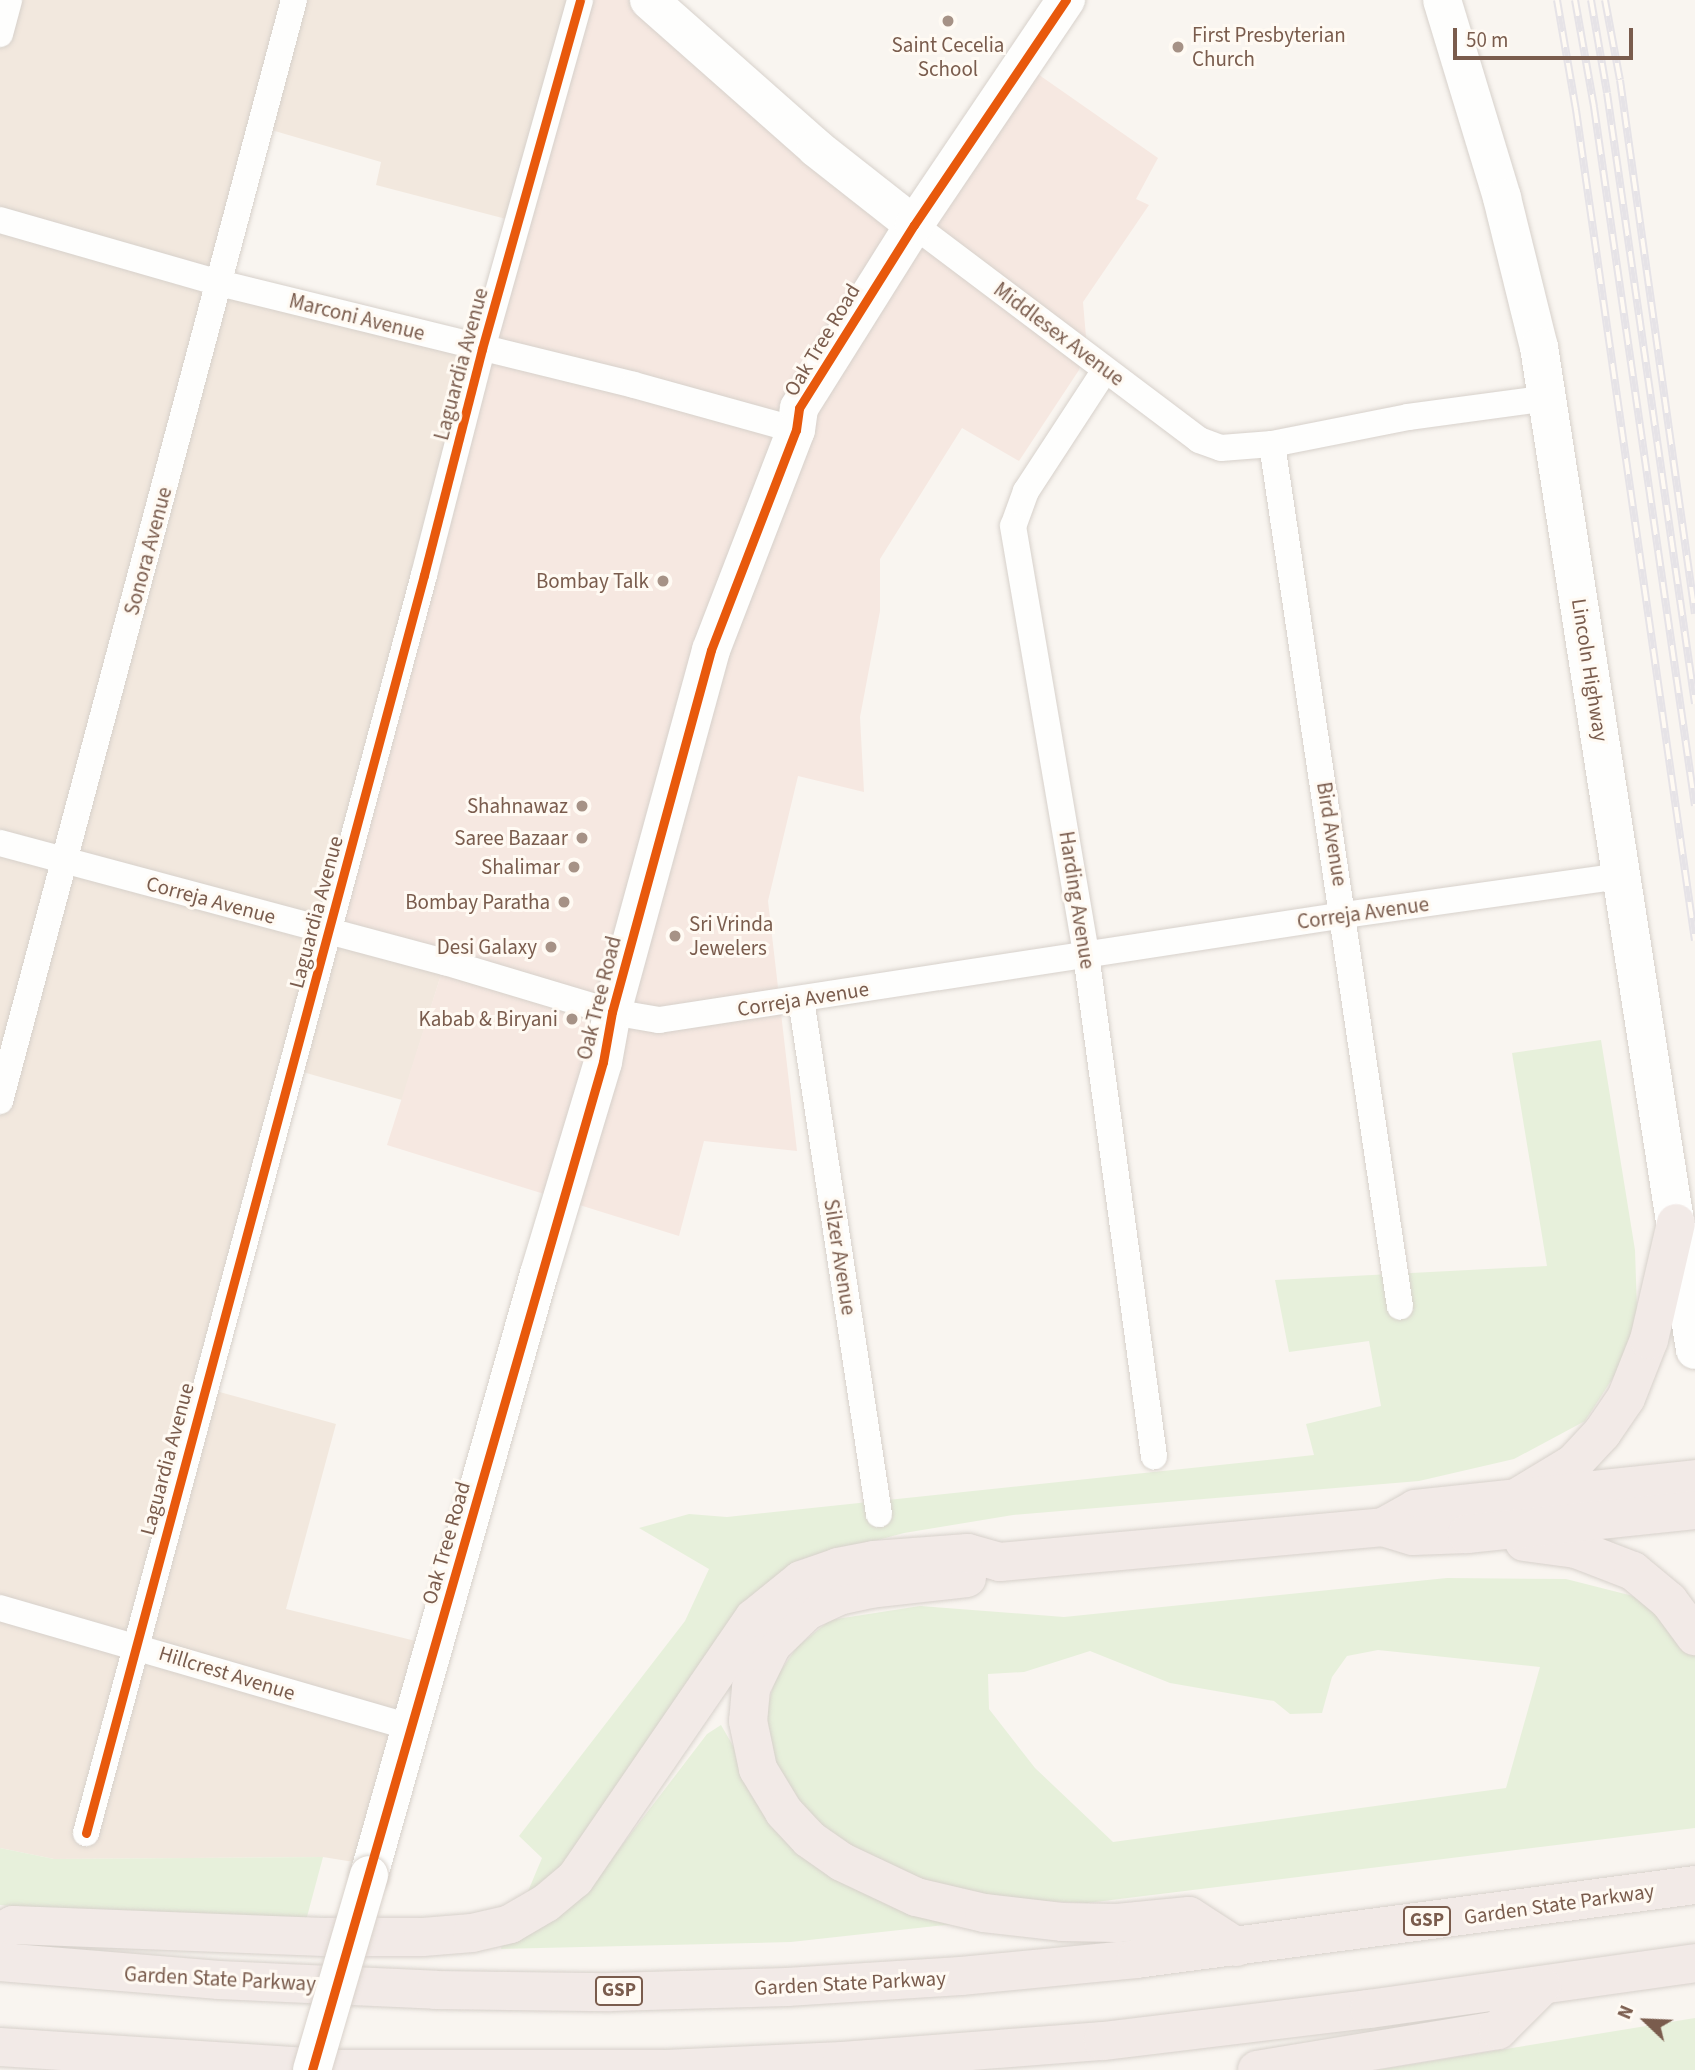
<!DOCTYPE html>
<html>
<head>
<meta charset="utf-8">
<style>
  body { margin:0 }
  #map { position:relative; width:1695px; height:2070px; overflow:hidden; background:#f9f5f0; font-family:"Source Sans 3",sans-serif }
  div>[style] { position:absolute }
  .residential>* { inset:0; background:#f2e8de }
  .commercial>* { inset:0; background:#f6e8e1 }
  .green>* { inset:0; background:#e7f0db }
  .roads { filter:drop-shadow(0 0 2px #d7d1cb) drop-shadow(0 0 2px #d7d1cb) }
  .street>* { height:26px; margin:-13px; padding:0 13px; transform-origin:13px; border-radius:13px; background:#fefefd }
  .secondary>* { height:38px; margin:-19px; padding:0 19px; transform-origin:19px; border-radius:19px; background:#fefefd }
  .highway>* { height:38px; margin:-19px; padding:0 19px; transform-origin:19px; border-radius:19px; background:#f2eae7 }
  .rail>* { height:8px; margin-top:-4px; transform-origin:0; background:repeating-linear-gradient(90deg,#fffaf3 0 16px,#e6e3e7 0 32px); box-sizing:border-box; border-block:2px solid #e6e3e7 }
  .bridges { filter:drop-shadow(0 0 2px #d9d2cb) drop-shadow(0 0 2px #d9d2cb) }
  .secondary-bridge>* { height:38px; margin:-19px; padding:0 19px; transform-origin:19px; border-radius:19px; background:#fefefd }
  .cycleway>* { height:9px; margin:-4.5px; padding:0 4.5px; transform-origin:4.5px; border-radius:4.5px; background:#e8590c }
  .dots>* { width:19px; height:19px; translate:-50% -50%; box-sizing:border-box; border:4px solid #fffaf3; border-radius:50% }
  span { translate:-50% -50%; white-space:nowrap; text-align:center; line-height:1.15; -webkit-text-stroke:6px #fffaf3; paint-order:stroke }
  .shield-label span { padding:2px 5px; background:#fffaf3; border:2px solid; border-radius:5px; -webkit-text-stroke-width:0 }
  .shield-label { font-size:19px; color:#7a5c4d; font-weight:700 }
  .poi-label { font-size:21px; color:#7a5c4d }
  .left { translate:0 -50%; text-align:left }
  .right { translate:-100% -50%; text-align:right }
  .street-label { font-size:21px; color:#7a5c4d }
  .north { position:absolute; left:1611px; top:1986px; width:70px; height:70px; -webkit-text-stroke:5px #fffaf3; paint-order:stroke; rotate:293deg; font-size:19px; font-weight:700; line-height:28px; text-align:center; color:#7a5c4d }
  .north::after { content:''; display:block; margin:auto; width:24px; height:32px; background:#7a5c4d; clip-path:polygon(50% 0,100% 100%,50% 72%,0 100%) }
  .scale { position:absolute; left:1453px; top:28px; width:180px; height:32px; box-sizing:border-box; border:4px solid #7a5c4d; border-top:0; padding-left:9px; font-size:21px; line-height:24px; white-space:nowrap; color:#7a5c4d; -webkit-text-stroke:5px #fffaf3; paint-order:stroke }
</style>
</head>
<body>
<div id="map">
  <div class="residential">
    <i style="clip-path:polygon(0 0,580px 0,518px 222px,376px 185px,381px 162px,261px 127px,219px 283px,482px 349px,445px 962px,402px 1100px,292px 1069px,205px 1388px,336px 1424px,286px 1609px,436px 1646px,372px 1865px,323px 1857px,54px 1859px,0 1848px)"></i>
  </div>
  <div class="commercial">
    <i style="clip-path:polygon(580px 0,649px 0,913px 225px,1022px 63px,1158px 158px,1136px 199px,1149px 205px,1083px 302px,1086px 337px,1079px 370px,1019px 461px,962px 428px,880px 559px,880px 611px,860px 717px,864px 792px,798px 776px,768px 901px,797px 1151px,704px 1141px,679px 1236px,387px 1145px,445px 962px,329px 932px)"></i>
  </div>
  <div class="green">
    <i style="clip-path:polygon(1601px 1040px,1635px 1250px,1638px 1339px,1585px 1421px,1514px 1459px,1419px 1481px,1013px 1515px,904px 1533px,833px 1552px,577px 1848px,550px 1877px,526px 1896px,542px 1858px,519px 1836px,685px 1621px,709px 1569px,639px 1528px,689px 1514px,727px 1517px,1314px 1455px,1306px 1424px,1381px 1406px,1369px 1341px,1289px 1352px,1275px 1280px,1547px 1266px,1512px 1053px)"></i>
    <i style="clip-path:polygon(evenodd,1447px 1578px,1566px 1579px,1633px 1596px,1695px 1641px,1695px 1828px,1087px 1903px,1044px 1901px,977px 1893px,918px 1879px,853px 1850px,801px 1809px,771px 1756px,766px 1713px,775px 1679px,797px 1647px,830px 1620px,920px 1606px,1064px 1617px,1447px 1578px,1378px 1650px,1540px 1667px,1506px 1788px,1113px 1842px,1035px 1768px,989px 1709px,988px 1674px,1024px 1672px,1090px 1651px,1170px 1683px,1274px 1701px,1290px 1714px,1322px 1713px,1332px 1677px,1347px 1656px,1378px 1650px)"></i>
    <i style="clip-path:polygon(721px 1725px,736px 1751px,745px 1780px,954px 1924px,791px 1942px,501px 1949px,502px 1944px,597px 1878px,707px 1734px)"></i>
    <i style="clip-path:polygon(0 1848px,54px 1859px,323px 1857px,304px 1928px,0 1905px)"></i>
    <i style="clip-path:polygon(1695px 2018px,1695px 2070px,1377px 2070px)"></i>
  </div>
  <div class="roads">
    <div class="street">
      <i style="left:0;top:34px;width:35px;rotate:-75deg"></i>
      <i style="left:0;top:220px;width:228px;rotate:16deg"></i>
      <i style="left:219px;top:283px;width:427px;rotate:13.8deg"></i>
      <i style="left:634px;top:385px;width:168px;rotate:15.5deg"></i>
      <i style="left:914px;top:225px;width:357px;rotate:37deg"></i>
      <i style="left:1199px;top:440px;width:23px;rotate:20deg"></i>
      <i style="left:1221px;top:448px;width:51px;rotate:-4.5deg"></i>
      <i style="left:1272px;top:444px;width:139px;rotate:-11.2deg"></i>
      <i style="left:1408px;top:417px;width:141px;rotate:-7.7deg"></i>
      <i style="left:1105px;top:370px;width:145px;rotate:123.1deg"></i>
      <i style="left:1026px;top:491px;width:37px;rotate:110deg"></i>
      <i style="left:1013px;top:526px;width:434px;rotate:80.3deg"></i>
      <i style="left:1086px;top:954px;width:507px;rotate:82.29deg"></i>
      <i style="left:1272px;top:444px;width:872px;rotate:81.56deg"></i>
      <i style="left:0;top:843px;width:461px;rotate:15deg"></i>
      <i style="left:445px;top:962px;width:174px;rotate:16.7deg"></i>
      <i style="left:612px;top:1012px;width:48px;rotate:9.7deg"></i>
      <i style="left:659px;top:1020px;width:693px;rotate:-8.71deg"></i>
      <i style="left:1344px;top:915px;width:280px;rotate:-8deg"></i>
      <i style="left:801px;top:999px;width:521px;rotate:81.39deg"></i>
      <i style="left:0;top:1101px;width:1140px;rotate:-75.05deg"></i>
      <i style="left:0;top:1608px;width:430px;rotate:16.2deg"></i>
      <i style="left:86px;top:1833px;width:1303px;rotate:-74.96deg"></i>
      <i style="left:424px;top:575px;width:233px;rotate:-75.6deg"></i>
      <i style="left:482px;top:349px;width:362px;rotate:-74.3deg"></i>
    </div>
    <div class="secondary">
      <i style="left:649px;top:0;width:223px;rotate:41.5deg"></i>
      <i style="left:816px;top:148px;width:125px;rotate:38.2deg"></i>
      <i style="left:1442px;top:0;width:207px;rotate:73.1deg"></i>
      <i style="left:1502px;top:198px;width:154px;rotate:76.1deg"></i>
      <i style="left:1539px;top:347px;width:1015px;rotate:81.16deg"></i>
      <i style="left:369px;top:1875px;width:625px;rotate:-74.21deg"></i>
      <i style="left:539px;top:1274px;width:221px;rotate:-73.2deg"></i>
      <i style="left:603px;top:1062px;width:51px;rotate:-79.8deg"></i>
      <i style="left:612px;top:1012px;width:375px;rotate:-74.7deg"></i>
      <i style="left:711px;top:650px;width:236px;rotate:-68.9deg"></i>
      <i style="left:796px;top:430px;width:22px;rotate:-82deg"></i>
      <i style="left:799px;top:408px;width:216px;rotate:-57.9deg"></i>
      <i style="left:914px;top:225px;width:272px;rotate:-56deg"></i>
    </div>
    <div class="highway">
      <i style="left:1513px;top:1500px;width:71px;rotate:-31.2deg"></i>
      <i style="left:1574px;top:1463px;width:41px;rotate:-47deg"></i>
      <i style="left:1602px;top:1433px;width:42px;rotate:-55.6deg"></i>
      <i style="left:1626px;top:1398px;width:62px;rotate:-68.4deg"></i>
      <i style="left:1649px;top:1340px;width:120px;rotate:-77deg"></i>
      <i style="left:1383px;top:1527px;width:37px;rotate:-29deg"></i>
      <i style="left:1415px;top:1509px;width:282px;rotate:-6.1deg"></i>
      <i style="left:1524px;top:1542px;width:52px;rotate:7.7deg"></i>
      <i style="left:1576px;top:1549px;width:61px;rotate:21.1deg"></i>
      <i style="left:1633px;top:1571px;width:47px;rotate:39.8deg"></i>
      <i style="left:1669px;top:1601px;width:44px;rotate:53.4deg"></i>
      <i style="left:967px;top:1578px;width:97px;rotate:173.5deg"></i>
      <i style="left:871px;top:1589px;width:33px;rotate:168deg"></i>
      <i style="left:839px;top:1596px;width:35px;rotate:155deg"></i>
      <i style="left:807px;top:1611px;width:49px;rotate:135.8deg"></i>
      <i style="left:772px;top:1645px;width:48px;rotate:116deg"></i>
      <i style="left:751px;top:1688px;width:33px;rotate:95deg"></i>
      <i style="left:748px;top:1721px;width:49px;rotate:78.2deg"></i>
      <i style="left:758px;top:1769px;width:50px;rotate:58.8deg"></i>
      <i style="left:784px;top:1812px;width:37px;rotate:47deg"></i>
      <i style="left:809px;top:1839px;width:40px;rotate:34.9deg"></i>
      <i style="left:842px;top:1862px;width:82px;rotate:25.3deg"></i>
      <i style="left:916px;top:1897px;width:70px;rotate:13.2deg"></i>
      <i style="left:984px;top:1913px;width:80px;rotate:6.5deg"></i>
      <i style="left:1063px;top:1922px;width:54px;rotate:1.1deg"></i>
      <i style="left:1117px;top:1923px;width:72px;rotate:-5.6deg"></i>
      <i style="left:1189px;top:1916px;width:57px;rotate:32.9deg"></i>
      <i style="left:0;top:1932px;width:15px;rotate:-28deg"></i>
      <i style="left:13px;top:1925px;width:311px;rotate:2.2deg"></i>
      <i style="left:324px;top:1937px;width:99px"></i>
      <i style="left:423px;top:1937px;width:49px;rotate:-4.7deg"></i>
      <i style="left:472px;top:1933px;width:39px;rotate:-13deg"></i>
      <i style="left:510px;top:1924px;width:42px;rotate:-30.3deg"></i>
      <i style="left:546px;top:1903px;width:38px;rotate:-40deg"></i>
      <i style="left:575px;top:1879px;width:316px;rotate:-55.6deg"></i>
      <i style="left:754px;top:1618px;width:60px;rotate:-39deg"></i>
      <i style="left:801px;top:1580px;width:39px;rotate:-19deg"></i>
      <i style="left:838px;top:1567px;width:37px;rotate:-11deg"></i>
      <i style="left:874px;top:1560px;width:94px;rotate:-4.3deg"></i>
      <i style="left:968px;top:1553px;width:33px;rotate:16deg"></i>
      <i style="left:1000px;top:1562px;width:385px;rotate:-5.2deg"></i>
      <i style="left:1383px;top:1527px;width:31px;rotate:17deg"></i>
      <i style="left:1413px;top:1536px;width:54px;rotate:-2.1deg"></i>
      <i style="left:1467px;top:1534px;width:229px;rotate:-6deg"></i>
      <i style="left:0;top:1962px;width:220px;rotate:4.7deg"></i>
      <i style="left:219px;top:1980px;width:217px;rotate:2.6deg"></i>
      <i style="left:436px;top:1990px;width:175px;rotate:0.7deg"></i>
      <i style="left:611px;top:1992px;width:176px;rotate:-1.6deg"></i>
      <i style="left:787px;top:1987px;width:174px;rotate:-3.6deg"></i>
      <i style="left:961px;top:1976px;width:176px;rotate:-5.5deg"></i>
      <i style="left:1136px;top:1959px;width:564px;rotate:-7.54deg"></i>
      <i style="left:0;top:2047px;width:339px;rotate:3.7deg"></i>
      <i style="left:338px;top:2069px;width:328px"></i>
      <i style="left:666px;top:2069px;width:176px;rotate:-2.6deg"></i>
      <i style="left:842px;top:2061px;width:262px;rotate:-4.4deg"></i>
      <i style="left:1103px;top:2041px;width:268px;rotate:-6.9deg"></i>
      <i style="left:1369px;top:2009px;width:329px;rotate:-8deg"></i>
      <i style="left:1257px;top:2070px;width:244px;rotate:-9.4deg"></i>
      <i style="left:1498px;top:2030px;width:62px;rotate:-45deg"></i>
    </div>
  </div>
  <div class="rail">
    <i style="left:1557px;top:0;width:112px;rotate:80.2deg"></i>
    <i style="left:1576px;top:110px;width:839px;rotate:81.85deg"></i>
    <i style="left:1575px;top:0;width:109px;rotate:79.9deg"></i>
    <i style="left:1594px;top:107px;width:706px;rotate:81.78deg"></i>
    <i style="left:1591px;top:0;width:94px;rotate:80.2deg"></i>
    <i style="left:1607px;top:93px;width:617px;rotate:81.8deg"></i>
    <i style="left:1605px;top:0;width:81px;rotate:79.4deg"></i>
    <i style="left:1620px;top:80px;width:539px;rotate:82.01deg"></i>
  </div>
  <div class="bridges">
    <div class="secondary-bridge">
      <i style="left:312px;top:2070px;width:203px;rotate:-73.7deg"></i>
    </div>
  </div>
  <div class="cycleway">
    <i style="left:86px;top:1833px;width:1303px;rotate:-74.96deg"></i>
    <i style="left:424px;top:575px;width:233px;rotate:-75.6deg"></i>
    <i style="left:482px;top:349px;width:362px;rotate:-74.3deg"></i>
    <i style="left:312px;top:2070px;width:1049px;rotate:-73.9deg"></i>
    <i style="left:603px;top:1062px;width:51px;rotate:-79.8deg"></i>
    <i style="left:612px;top:1012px;width:375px;rotate:-74.7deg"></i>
    <i style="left:711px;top:650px;width:236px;rotate:-68.9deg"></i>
    <i style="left:796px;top:430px;width:22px;rotate:-82deg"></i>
    <i style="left:799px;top:408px;width:216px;rotate:-57.9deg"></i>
    <i style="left:914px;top:225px;width:272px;rotate:-56deg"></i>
  </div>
  <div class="dots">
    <i style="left:948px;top:21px;background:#a69286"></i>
    <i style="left:1178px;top:47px;background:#a69286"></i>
    <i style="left:663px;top:581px;background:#a69286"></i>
    <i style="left:582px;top:806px;background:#a69286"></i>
    <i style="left:582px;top:838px;background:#a69286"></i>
    <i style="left:574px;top:867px;background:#a69286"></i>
    <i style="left:564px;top:902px;background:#a69286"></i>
    <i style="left:675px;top:936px;background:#a69286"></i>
    <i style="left:551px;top:947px;background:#a69286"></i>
    <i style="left:572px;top:1019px;background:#a69286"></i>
  </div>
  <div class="shield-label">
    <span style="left:1427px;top:1921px">GSP</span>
    <span style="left:619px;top:1991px">GSP</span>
  </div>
  <div class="poi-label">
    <span class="left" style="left:1192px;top:47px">First Presbyterian<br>Church</span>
    <span style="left:948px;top:57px">Saint Cecelia<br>School</span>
    <span class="right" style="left:649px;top:581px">Bombay Talk</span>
    <span class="right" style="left:568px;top:806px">Shahnawaz</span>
    <span class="right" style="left:568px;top:838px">Saree Bazaar</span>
    <span class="right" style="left:560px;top:867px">Shalimar</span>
    <span class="right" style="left:550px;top:902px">Bombay Paratha</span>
    <span class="left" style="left:689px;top:936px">Sri Vrinda<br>Jewelers</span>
    <span class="right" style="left:537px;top:947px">Desi Galaxy</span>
    <span class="right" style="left:558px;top:1019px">Kabab &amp; Biryani</span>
  </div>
  <div class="street-label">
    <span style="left:357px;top:317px;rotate:14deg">Marconi Avenue</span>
    <span style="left:1059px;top:334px;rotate:37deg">Middlesex Avenue</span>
    <span style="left:822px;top:340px;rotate:-59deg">Oak Tree Road</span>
    <span style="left:461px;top:364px;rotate:-75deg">Laguardia Avenue</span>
    <span style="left:148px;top:551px;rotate:-75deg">Sonora Avenue</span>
    <span style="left:1590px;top:670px;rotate:81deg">Lincoln Highway</span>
    <span style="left:1332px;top:834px;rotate:81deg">Bird Avenue</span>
    <span style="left:211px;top:900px;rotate:15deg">Correja Avenue</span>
    <span style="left:1077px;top:900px;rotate:81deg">Harding Avenue</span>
    <span style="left:316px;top:912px;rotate:-75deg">Laguardia Avenue</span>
    <span style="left:1363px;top:913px;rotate:-8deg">Correja Avenue</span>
    <span style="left:599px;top:998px;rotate:-76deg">Oak Tree Road</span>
    <span style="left:803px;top:999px;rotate:-9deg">Correja Avenue</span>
    <span style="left:840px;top:1257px;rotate:81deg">Silzer Avenue</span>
    <span style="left:167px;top:1459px;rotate:-75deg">Laguardia Avenue</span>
    <span style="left:446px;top:1543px;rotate:-74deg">Oak Tree Road</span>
    <span style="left:227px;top:1673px;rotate:17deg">Hillcrest Avenue</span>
    <span style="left:1559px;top:1904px;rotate:-8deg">Garden State Parkway</span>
    <span style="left:220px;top:1979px;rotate:3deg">Garden State Parkway</span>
    <span style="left:850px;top:1983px;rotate:-3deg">Garden State Parkway</span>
  </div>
  <div class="north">N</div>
  <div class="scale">50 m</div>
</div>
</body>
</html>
